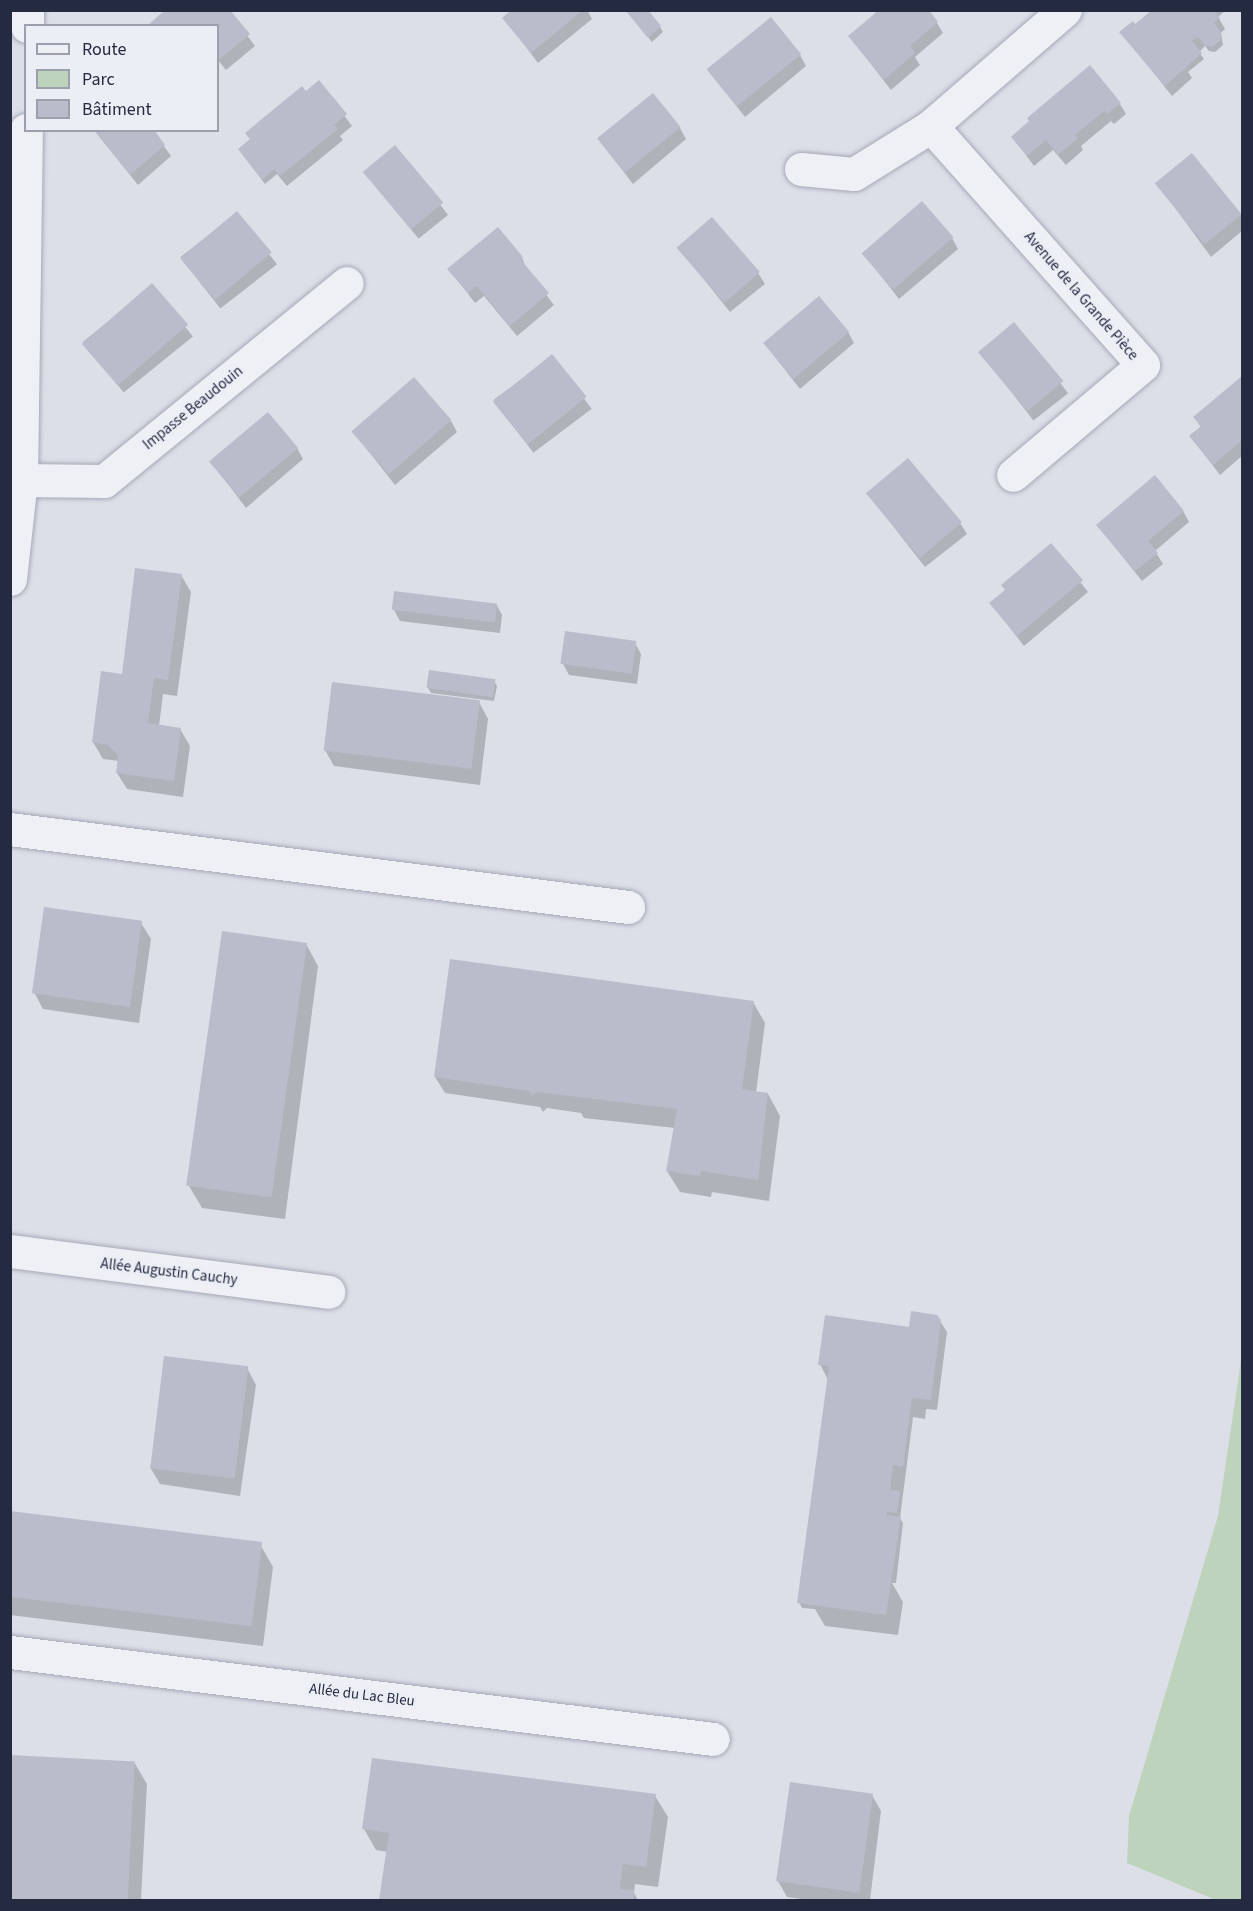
<!DOCTYPE html>
<html>
<head>
<meta charset="utf-8">
<style>
  body { margin:0 }
  #map { position:relative; width:1253px; height:1911px; overflow:hidden; background:#dcdfe8; font-family:"Source Sans 3",sans-serif }
  div>[style] { position:absolute }
  .green>* { inset:0; background:#bed3bc }
  .shadow>* { inset:0; background:#0003; transform-origin:0 0 }
  .building>* { inset:0; background:#b9bdcb; transform-origin:0 0 }
  .roads { filter:drop-shadow(0 0 2px #a5a9b6) drop-shadow(0 0 2px #a5a9b6) }
  .minor>* { height:33px; margin:-16.5px; padding:0 16.5px; transform-origin:16.5px; border-radius:16.5px; background:#eff0f6 }
  span { translate:-50% -50%; white-space:nowrap; text-align:center; line-height:1.15; -webkit-text-stroke:6px #eceef6; paint-order:stroke }
  .street-label { font-size:15px; color:#242a40 }
  .frame { position:absolute; inset:0; border:12px solid #242a40; pointer-events:none }
  .legend { position:absolute; left:24px; top:24px; width:195px; height:108px; box-sizing:border-box; background:#eceef6; border:2px solid #9ca0ad; margin:0; padding:8px 10px; list-style:none; font-size:18px; color:#242a40 }
  .legend li { display:flex; align-items:center; gap:12px; height:30px }
  .legend b { width:30px; border:2px solid #9ca0ad }
</style>
</head>
<body>
<div id="map">
  <div class="green">
    <i style="clip-path:polygon(1242px 1353px,1242px 1900px,1216px 1900px,1127px 1863px,1129px 1816px,1218px 1516px)"></i>
  </div>
  <div class="shadow">
    <i style="clip-path:polygon(167px 10px,228px 10px,255px 46px,226px 70px,218px 60px,218px 26px,149px 26px)"></i>
    <i style="clip-path:polygon(514px 10px,587px 10px,592px 19px,538px 63px,504px 18px)"></i>
    <i style="clip-path:polygon(626px 10px,660px 27px,663px 32px,652px 42px)"></i>
    <i style="clip-path:polygon(1155px 10px,1226px 10px,1218px 17px,1225px 29px,1221px 33px,1223px 45px,1215px 52px,1209px 51px,1205px 46px,1199px 52px,1204px 59px,1188px 72px,1192px 78px,1172px 96px,1121px 32px,1135px 27px)"></i>
    <i style="clip-path:polygon(937px 23px,943px 33px,915px 57px,920px 65px,891px 90px,850px 37px)"></i>
    <i style="clip-path:polygon(800px 55px,806px 66px,745px 117px,709px 71px)"></i>
    <i style="clip-path:polygon(319px 82px,352px 126px,340px 136px,343px 140px,287px 186px,277px 174px,265px 184px,243px 155px,251px 140px,247px 134px)"></i>
    <i style="clip-path:polygon(1120px 104px,1126px 114px,1114px 124px,1111px 121px,1081px 146px,1083px 150px,1066px 165px,1053px 150px,1034px 166px,1013px 137px)"></i>
    <i style="clip-path:polygon(680px 128px,686px 139px,633px 184px,599px 140px)"></i>
    <i style="clip-path:polygon(94px 130px,152px 130px,171px 156px,138px 185px)"></i>
    <i style="left:394px;top:148px;width:86px;height:38px;rotate:51deg"></i>
    <i style="clip-path:polygon(1192px 155px,1242px 217px,1242px 231px,1211px 257px,1157px 183px)"></i>
    <i style="left:237px;top:213px;width:65px;height:72px;rotate:52deg"></i>
    <i style="clip-path:polygon(952px 238px,958px 249px,899px 299px,863px 253px)"></i>
    <i style="clip-path:polygon(678px 247px,758px 273px,765px 284px,730px 312px)"></i>
    <i style="clip-path:polygon(522px 258px,527px 270px,554px 305px,517px 336px,484px 296px,475px 303px,449px 269px)"></i>
    <i style="left:152px;top:286px;width:65px;height:89px;rotate:51deg"></i>
    <i style="left:1014px;top:324px;width:88px;height:44px;rotate:52deg"></i>
    <i style="clip-path:polygon(848px 332px,854px 343px,800px 389px,765px 344px)"></i>
    <i style="left:552px;top:356px;width:66px;height:73px;rotate:53deg"></i>
    <i style="clip-path:polygon(1242px 378px,1242px 456px,1220px 475px,1191px 437px,1201px 428px,1195px 417px)"></i>
    <i style="clip-path:polygon(451px 421px,457px 432px,395px 485px,355px 434px)"></i>
    <i style="clip-path:polygon(297px 448px,303px 459px,246px 508px,212px 463px)"></i>
    <i style="clip-path:polygon(868px 494px,960px 523px,967px 534px,925px 567px)"></i>
    <i style="clip-path:polygon(1183px 511px,1189px 522px,1155px 551px,1163px 564px,1142px 581px,1098px 526px)"></i>
    <i style="clip-path:polygon(1051px 545px,1088px 592px,1024px 646px,991px 604px)"></i>
    <i style="clip-path:polygon(181px 575px,191px 592px,177px 696px,163px 694px,159px 726px,180px 729px,190px 746px,183px 797px,127px 789px,117px 773px,119px 761px,103px 759px,93px 742px,123px 676px)"></i>
    <i style="clip-path:polygon(496px 604px,502px 615px,500px 633px,400px 621px,394px 610px)"></i>
    <i style="clip-path:polygon(635px 643px,641px 654px,637px 684px,569px 675px,563px 664px)"></i>
    <i style="clip-path:polygon(494px 681px,497px 686px,494px 701px,431px 693px,428px 688px)"></i>
    <i style="clip-path:polygon(479px 702px,488px 719px,480px 785px,334px 766px,325px 750px)"></i>
    <i style="clip-path:polygon(141px 923px,151px 939px,139px 1023px,43px 1009px,34px 992px)"></i>
    <i style="clip-path:polygon(306px 944px,318px 966px,285px 1219px,202px 1208px,189px 1186px)"></i>
    <i style="clip-path:polygon(753px 1002px,765px 1023px,756px 1093px,768px 1094px,780px 1116px,769px 1201px,712px 1192px,711px 1197px,680px 1192px,667px 1171px,675px 1128px,584px 1118px,581px 1113px,547px 1108px,543px 1112px,540px 1107px,445px 1093px,435px 1077px)"></i>
    <i style="clip-path:polygon(940px 1321px,947px 1332px,937px 1410px,926px 1409px,925px 1419px,913px 1417px,900px 1518px,903px 1523px,896px 1583px,892px 1583px,903px 1602px,898px 1635px,825px 1626px,815px 1609px,802px 1608px,799px 1602px,828px 1380px,820px 1364px,910px 1329px)"></i>
    <i style="clip-path:polygon(247px 1368px,256px 1385px,240px 1496px,160px 1484px,150px 1467px)"></i>
    <i style="clip-path:polygon(10px 1512px,261px 1546px,273px 1567px,263px 1646px,10px 1615px)"></i>
    <i style="clip-path:polygon(10px 1756px,134px 1762px,147px 1784px,141px 1900px,10px 1900px)"></i>
    <i style="clip-path:polygon(872px 1795px,881px 1811px,870px 1900px,809px 1900px,787px 1897px,778px 1881px)"></i>
    <i style="clip-path:polygon(655px 1796px,668px 1817px,658px 1887px,635px 1884px,634px 1893px,638px 1900px,381px 1900px,388px 1852px,376px 1850px,364px 1829px)"></i>
  </div>
  <div class="building">
    <i style="clip-path:polygon(165px 10px,230px 10px,250px 34px,219px 60px,218px 26px,147px 26px)"></i>
    <i style="clip-path:polygon(511px 10px,583px 10px,531px 53px,502px 18px)"></i>
    <i style="clip-path:polygon(625px 10px,648px 10px,661px 26px,648px 38px)"></i>
    <i style="clip-path:polygon(879px 10px,929px 10px,938px 22px,910px 46px,915px 53px,884px 80px,848px 36px)"></i>
    <i style="clip-path:polygon(1152px 10px,1218px 10px,1215px 12px,1220px 18px,1214px 23px,1221px 32px,1221px 40px,1212px 47px,1205px 46px,1198px 37px,1192px 41px,1202px 53px,1165px 86px,1119px 32px,1133px 21px,1135px 24px)"></i>
    <i style="left:771px;top:17px;width:48px;height:83px;rotate:51deg"></i>
    <i style="clip-path:polygon(1090px 65px,1121px 103px,1107px 114px,1104px 111px,1075px 135px,1078px 138px,1058px 155px,1046px 140px,1027px 156px,1011px 137px,1029px 121px,1027px 118px)"></i>
    <i style="clip-path:polygon(319px 80px,347px 114px,334px 125px,338px 129px,280px 176px,274px 169px,262px 180px,238px 149px,250px 139px,245px 133px,302px 86px,306px 91px)"></i>
    <i style="left:653px;top:93px;width:44px;height:72px;rotate:51deg"></i>
    <i style="clip-path:polygon(95px 130px,154px 130px,165px 145px,130px 175px)"></i>
    <i style="left:395px;top:145px;width:75px;height:42px;rotate:50deg"></i>
    <i style="left:1192px;top:153px;width:79px;height:48px;rotate:51deg"></i>
    <i style="left:922px;top:201px;width:48px;height:80px;rotate:49deg"></i>
    <i style="left:237px;top:211px;width:54px;height:74px;rotate:50deg"></i>
    <i style="left:712px;top:217px;width:73px;height:47px;rotate:49deg"></i>
    <i style="clip-path:polygon(498px 227px,523px 257px,520px 259px,549px 293px,510px 326px,477px 286px,468px 293px,447px 269px)"></i>
    <i style="left:152px;top:283px;width:55px;height:93px;rotate:49deg"></i>
    <i style="left:819px;top:296px;width:47px;height:73px;rotate:50deg"></i>
    <i style="left:1014px;top:322px;width:77px;height:47px;rotate:50deg"></i>
    <i style="left:552px;top:354px;width:55px;height:76px;rotate:51deg"></i>
    <i style="clip-path:polygon(1242px 376px,1242px 440px,1213px 465px,1189px 436px,1201px 426px,1193px 417px)"></i>
    <i style="left:414px;top:377px;width:57px;height:83px;rotate:49deg"></i>
    <i style="left:268px;top:412px;width:47px;height:77px;rotate:50deg"></i>
    <i style="left:908px;top:458px;width:84px;height:55px;rotate:50deg"></i>
    <i style="clip-path:polygon(1155px 475px,1184px 511px,1148px 541px,1158px 553px,1135px 571px,1096px 525px)"></i>
    <i style="clip-path:polygon(1051px 543px,1083px 580px,1017px 636px,989px 603px,1005px 590px,1001px 585px)"></i>
    <i style="clip-path:polygon(135px 568px,182px 574px,168px 680px,154px 678px,148px 723px,181px 728px,174px 781px,116px 773px,118px 756px,108px 745px,92px 742px,101px 671px,122px 674px)"></i>
    <i style="left:394px;top:591px;width:104px;height:19px;rotate:7deg"></i>
    <i style="left:565px;top:631px;width:72px;height:33px;rotate:8deg"></i>
    <i style="left:429px;top:670px;width:67px;height:18px;rotate:8deg"></i>
    <i style="left:332px;top:682px;width:149px;height:69px;rotate:7deg"></i>
    <i style="left:44px;top:907px;width:99px;height:87px;rotate:8deg"></i>
    <i style="left:222px;top:931px;width:86px;height:257px;rotate:8deg"></i>
    <i style="clip-path:polygon(450px 959px,754px 1001px,742px 1089px,768px 1093px,758px 1180px,701px 1171px,700px 1176px,666px 1171px,677px 1109px,537px 1092px,532px 1096px,529px 1091px,434px 1077px)"></i>
    <i style="clip-path:polygon(911px 1311px,937px 1315px,941px 1320px,931px 1400px,912px 1398px,903px 1467px,893px 1465px,890px 1490px,900px 1491px,897px 1513px,887px 1512px,887px 1515px,901px 1517px,886px 1615px,797px 1603px,829px 1366px,818px 1365px,825px 1315px,909px 1327px)"></i>
    <i style="left:164px;top:1356px;width:85px;height:113px;rotate:7deg"></i>
    <i style="left:10px;top:1511px;width:254px;height:85px;rotate:7deg"></i>
    <i style="left:10px;top:1755px;width:125px;height:145px;rotate:3deg"></i>
    <i style="clip-path:polygon(372px 1758px,656px 1794px,646px 1867px,623px 1864px,620px 1889px,634px 1890px,633px 1900px,379px 1900px,389px 1833px,362px 1829px)"></i>
    <i style="left:790px;top:1782px;width:84px;height:100px;rotate:8deg"></i>
  </div>
  <div class="roads">
    <div class="minor">
      <i style="left:27px;top:26px;width:16px;rotate:-90deg"></i>
      <i style="left:931px;top:126px;width:177px;rotate:-40.9deg"></i>
      <i style="left:801px;top:169px;width:53px;rotate:5.4deg"></i>
      <i style="left:854px;top:174px;width:91px;rotate:-31.9deg"></i>
      <i style="left:931px;top:126px;width:319px;rotate:48.4deg"></i>
      <i style="left:1143px;top:365px;width:170px;rotate:139.8deg"></i>
      <i style="left:21px;top:480px;width:83px;rotate:0.7deg"></i>
      <i style="left:104px;top:481px;width:313px;rotate:-39.2deg"></i>
      <i style="left:10px;top:579px;width:100px;rotate:-83.7deg"></i>
      <i style="left:21px;top:480px;width:350px;rotate:-89.2deg"></i>
      <i style="left:10px;top:829px;width:623px;rotate:7.19deg"></i>
      <i style="left:10px;top:1251px;width:321px;rotate:7.3deg"></i>
      <i style="left:10px;top:1652px;width:708px;rotate:7.05deg"></i>
    </div>
  </div>
  <div class="street-label">
    <span style="left:1081px;top:296px;rotate:49deg">Avenue de la Grande Pièce</span>
    <span style="left:193px;top:408px;rotate:-39deg">Impasse Beaudouin</span>
    <span style="left:169px;top:1272px;rotate:7deg">Allée Augustin Cauchy</span>
    <span style="left:362px;top:1695px;rotate:7deg">Allée du Lac Bleu</span>
  </div>
  <div class="frame"></div>
  <ul class="legend">
  <li><b style="height:8px;background:#eff0f6"></b>Route</li>
  <li><b style="height:16px;background:#bed3bc"></b>Parc</li>
  <li><b style="height:16px;background:#b9bdcb"></b>Bâtiment</li>
  </ul>
</div>
</body>
</html>
